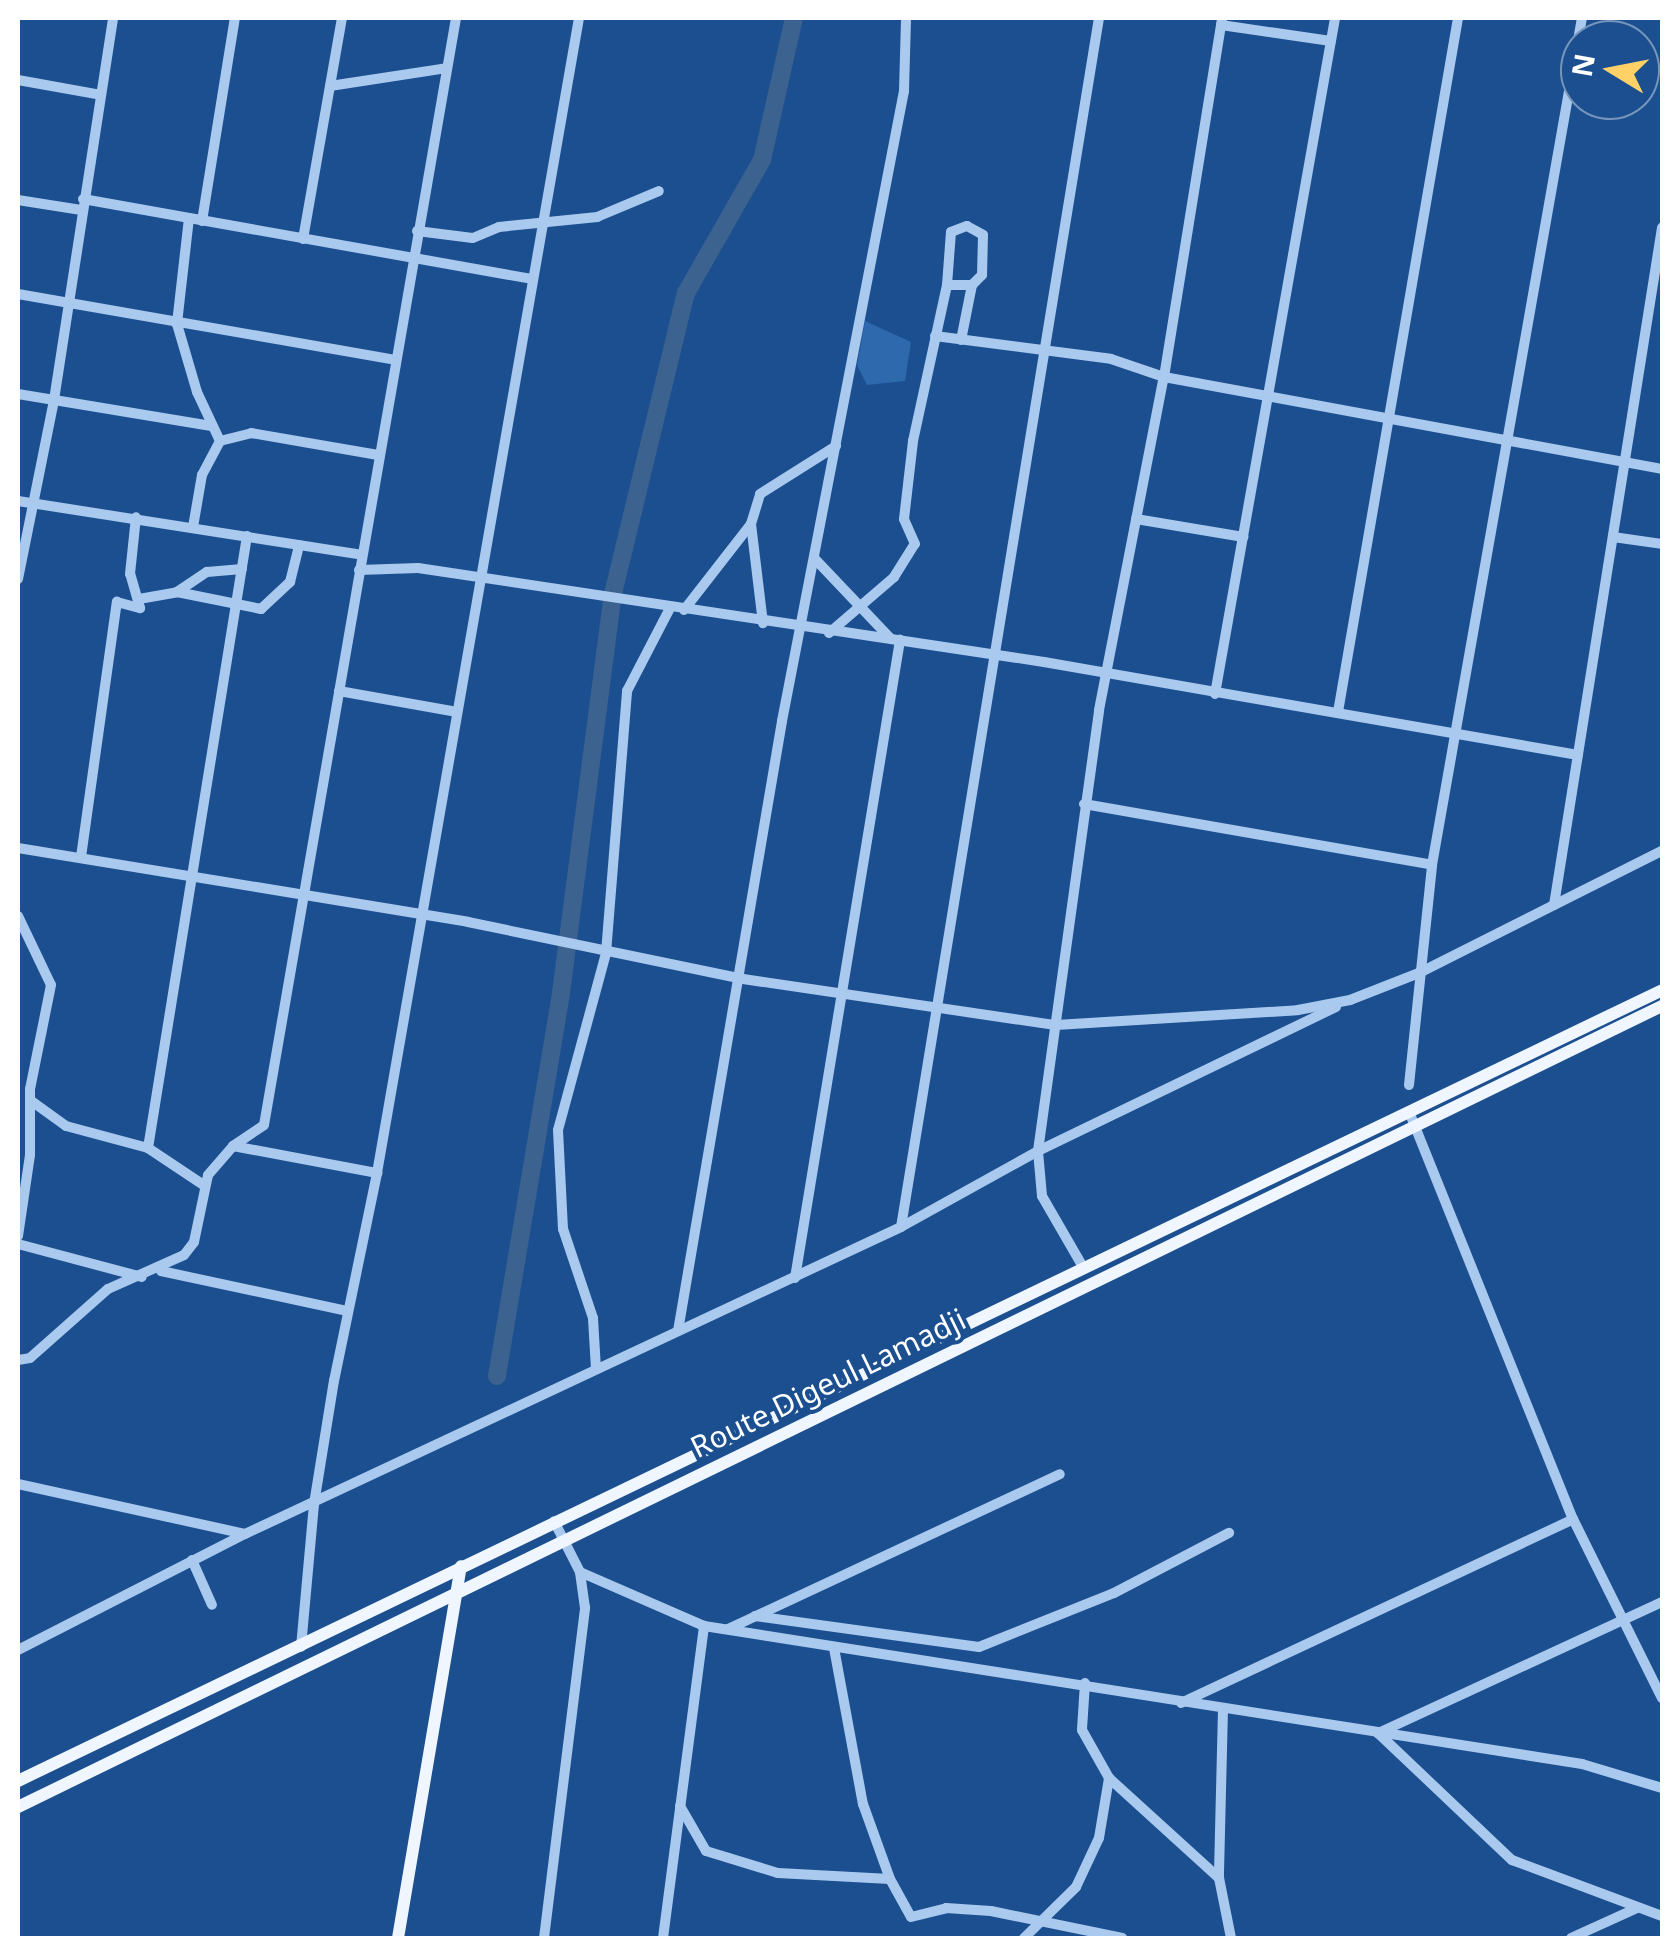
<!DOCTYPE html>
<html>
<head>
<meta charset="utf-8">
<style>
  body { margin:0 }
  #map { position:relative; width:1680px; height:1956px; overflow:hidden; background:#1b4f8f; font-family:"Noto Sans",sans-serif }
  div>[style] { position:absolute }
  .green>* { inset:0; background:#2e69ad }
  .river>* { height:18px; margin:-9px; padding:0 9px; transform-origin:9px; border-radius:9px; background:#3c6290 }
  .minor>* { height:10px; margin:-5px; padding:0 5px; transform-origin:5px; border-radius:5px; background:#a9c9ee }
  .major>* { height:12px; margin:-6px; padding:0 6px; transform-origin:6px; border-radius:6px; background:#f0f6ff }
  span { translate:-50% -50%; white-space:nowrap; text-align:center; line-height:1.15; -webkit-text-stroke:8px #1b4f8f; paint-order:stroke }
  .street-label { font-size:30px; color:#fff }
  .frame { position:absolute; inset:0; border:20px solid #fff; pointer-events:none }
  .north { position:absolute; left:1560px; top:20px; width:100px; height:100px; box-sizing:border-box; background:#1b4f8f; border:2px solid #7695bc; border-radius:50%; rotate:280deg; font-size:28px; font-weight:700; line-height:40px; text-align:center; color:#fff }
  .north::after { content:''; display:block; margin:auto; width:35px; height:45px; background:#ffd166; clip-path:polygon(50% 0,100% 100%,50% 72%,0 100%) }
</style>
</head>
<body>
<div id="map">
  <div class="green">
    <i style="clip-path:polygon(865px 321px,911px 342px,905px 381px,867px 385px,857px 365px)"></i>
  </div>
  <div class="river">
    <i style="left:497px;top:1376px;width:388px;rotate:-80.5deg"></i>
    <i style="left:561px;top:993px;width:398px;rotate:-82.6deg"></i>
    <i style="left:612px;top:598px;width:314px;rotate:-76.4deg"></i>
    <i style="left:686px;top:293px;width:153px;rotate:-60.3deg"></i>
    <i style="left:762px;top:160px;width:146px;rotate:-77.3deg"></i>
  </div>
  <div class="minor">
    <i style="left:1221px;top:25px;width:111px;rotate:8.3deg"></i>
    <i style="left:18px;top:80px;width:84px;rotate:10.2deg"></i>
    <i style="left:330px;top:86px;width:118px;rotate:-8.7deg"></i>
    <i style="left:83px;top:199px;width:457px;rotate:10.1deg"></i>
    <i style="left:18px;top:200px;width:64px;rotate:9deg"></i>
    <i style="left:189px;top:218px;width:107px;rotate:96.5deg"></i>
    <i style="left:177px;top:324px;width:71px;rotate:73.6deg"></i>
    <i style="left:197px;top:392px;width:54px;rotate:64.9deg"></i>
    <i style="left:202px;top:221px;width:206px;rotate:-80.8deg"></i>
    <i style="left:417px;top:231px;width:56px;rotate:7.1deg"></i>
    <i style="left:473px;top:238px;width:28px;rotate:-23deg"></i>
    <i style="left:499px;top:227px;width:99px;rotate:-5.8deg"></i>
    <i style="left:597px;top:217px;width:67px;rotate:-22.8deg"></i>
    <i style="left:303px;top:239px;width:224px;rotate:-80deg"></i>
    <i style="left:947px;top:285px;width:53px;rotate:-85.7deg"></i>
    <i style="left:951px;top:232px;width:17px;rotate:-21deg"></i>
    <i style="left:967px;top:226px;width:18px;rotate:29deg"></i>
    <i style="left:983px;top:235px;width:40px;rotate:91.4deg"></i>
    <i style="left:982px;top:275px;width:14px;rotate:135deg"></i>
    <i style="left:18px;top:294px;width:383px;rotate:9.9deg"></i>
    <i style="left:935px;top:336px;width:177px;rotate:7.4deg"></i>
    <i style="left:1111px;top:359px;width:56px;rotate:18.8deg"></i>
    <i style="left:1164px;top:377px;width:506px;rotate:10.47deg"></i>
    <i style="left:18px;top:394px;width:196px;rotate:9.4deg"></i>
    <i style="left:18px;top:501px;width:347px;rotate:8.9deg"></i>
    <i style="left:1136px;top:519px;width:109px;rotate:9.5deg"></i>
    <i style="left:751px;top:524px;width:100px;rotate:83.1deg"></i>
    <i style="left:193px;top:527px;width:53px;rotate:-80.2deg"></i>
    <i style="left:202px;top:475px;width:38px;rotate:-62deg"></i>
    <i style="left:220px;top:441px;width:32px;rotate:-14deg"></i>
    <i style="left:251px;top:433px;width:129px;rotate:9.8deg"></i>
    <i style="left:1613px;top:537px;width:49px;rotate:8.1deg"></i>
    <i style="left:815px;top:559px;width:109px;rotate:46.5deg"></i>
    <i style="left:359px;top:570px;width:59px;rotate:-1.9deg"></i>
    <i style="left:418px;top:568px;width:633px;rotate:8.54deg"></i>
    <i style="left:1044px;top:662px;width:542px;rotate:9.88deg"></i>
    <i style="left:18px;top:579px;width:183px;rotate:-78.6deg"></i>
    <i style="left:54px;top:400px;width:387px;rotate:-81.2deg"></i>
    <i style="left:177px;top:592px;width:86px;rotate:11.4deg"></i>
    <i style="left:261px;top:609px;width:40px;rotate:-43deg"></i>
    <i style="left:290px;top:582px;width:38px;rotate:-76deg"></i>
    <i style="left:139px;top:599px;width:39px;rotate:-10deg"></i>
    <i style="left:177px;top:592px;width:36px;rotate:-34deg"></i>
    <i style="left:207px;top:572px;width:35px;rotate:-5deg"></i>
    <i style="left:684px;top:610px;width:109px;rotate:-52.1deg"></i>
    <i style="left:751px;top:524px;width:31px;rotate:-73deg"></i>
    <i style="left:760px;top:494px;width:90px;rotate:-32.3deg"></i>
    <i style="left:829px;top:633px;width:86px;rotate:-40.7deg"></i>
    <i style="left:894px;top:577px;width:39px;rotate:-58deg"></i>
    <i style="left:915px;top:544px;width:27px;rotate:-114deg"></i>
    <i style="left:904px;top:519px;width:79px;rotate:-83.4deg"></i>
    <i style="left:913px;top:441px;width:160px;rotate:-77.7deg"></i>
    <i style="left:947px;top:285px;width:25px"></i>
    <i style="left:972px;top:285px;width:56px;rotate:101.3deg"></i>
    <i style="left:339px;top:691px;width:120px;rotate:10.1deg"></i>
    <i style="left:1215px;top:694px;width:687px;rotate:-79.93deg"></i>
    <i style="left:1338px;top:712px;width:704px;rotate:-80.19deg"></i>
    <i style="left:1084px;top:804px;width:353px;rotate:9.9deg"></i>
    <i style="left:18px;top:848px;width:456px;rotate:9.3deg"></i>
    <i style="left:468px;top:922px;width:281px;rotate:11.7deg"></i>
    <i style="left:743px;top:979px;width:316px;rotate:8.4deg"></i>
    <i style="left:1056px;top:1025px;width:242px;rotate:-3.5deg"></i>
    <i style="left:1298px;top:1010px;width:53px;rotate:-10.9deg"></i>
    <i style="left:1350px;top:1000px;width:74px;rotate:-21.4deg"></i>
    <i style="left:1419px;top:973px;width:272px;rotate:-26.7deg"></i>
    <i style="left:81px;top:857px;width:258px;rotate:-82deg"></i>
    <i style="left:117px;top:602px;width:24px;rotate:15deg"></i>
    <i style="left:140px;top:608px;width:35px;rotate:-106deg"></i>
    <i style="left:130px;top:574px;width:57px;rotate:-84deg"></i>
    <i style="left:1554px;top:905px;width:686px;rotate:-80.94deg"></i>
    <i style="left:18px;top:916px;width:76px;rotate:64.4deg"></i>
    <i style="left:51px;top:985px;width:106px;rotate:101.4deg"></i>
    <i style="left:30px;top:1089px;width:66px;rotate:90deg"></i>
    <i style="left:30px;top:1155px;width:82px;rotate:98.4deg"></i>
    <i style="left:1409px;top:1085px;width:221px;rotate:-84deg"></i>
    <i style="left:1432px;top:865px;width:860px;rotate:-79.96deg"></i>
    <i style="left:30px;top:1100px;width:44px;rotate:35.8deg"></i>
    <i style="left:66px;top:1126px;width:85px;rotate:15deg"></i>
    <i style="left:1410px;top:1114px;width:437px;rotate:68.1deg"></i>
    <i style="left:1573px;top:1519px;width:200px;rotate:63.6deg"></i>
    <i style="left:233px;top:1146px;width:147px;rotate:10.6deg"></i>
    <i style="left:205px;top:1186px;width:69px;rotate:-146.3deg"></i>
    <i style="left:148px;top:1148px;width:620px;rotate:-80.81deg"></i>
    <i style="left:901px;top:1227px;width:1225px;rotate:-80.7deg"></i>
    <i style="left:18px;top:1244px;width:128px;rotate:14.9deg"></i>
    <i style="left:1083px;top:1267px;width:82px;rotate:-120deg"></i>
    <i style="left:1042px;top:1196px;width:45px;rotate:-95.1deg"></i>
    <i style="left:1038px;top:1151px;width:445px;rotate:-82.1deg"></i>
    <i style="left:1099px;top:710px;width:339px;rotate:-79deg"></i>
    <i style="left:1164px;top:377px;width:364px;rotate:-80.8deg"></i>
    <i style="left:161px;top:1271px;width:191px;rotate:12.1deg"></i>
    <i style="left:795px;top:1278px;width:647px;rotate:-80.65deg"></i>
    <i style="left:678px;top:1331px;width:619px;rotate:-80.32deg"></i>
    <i style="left:782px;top:721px;width:642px;rotate:-79.04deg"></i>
    <i style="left:904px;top:91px;width:73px;rotate:-88.4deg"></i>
    <i style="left:18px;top:1360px;width:12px;rotate:-9deg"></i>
    <i style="left:30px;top:1358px;width:104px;rotate:-41.5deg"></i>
    <i style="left:108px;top:1289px;width:83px;rotate:-24.1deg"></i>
    <i style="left:184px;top:1255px;width:16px;rotate:-52deg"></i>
    <i style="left:194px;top:1242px;width:68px;rotate:-78.2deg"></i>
    <i style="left:208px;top:1175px;width:38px;rotate:-49deg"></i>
    <i style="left:233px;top:1146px;width:37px;rotate:-34deg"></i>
    <i style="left:264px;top:1125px;width:1124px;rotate:-80.16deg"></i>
    <i style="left:596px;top:1369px;width:51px;rotate:-93.4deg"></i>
    <i style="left:593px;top:1318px;width:94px;rotate:-108.6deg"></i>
    <i style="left:563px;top:1229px;width:99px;rotate:-92.9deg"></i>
    <i style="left:558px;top:1130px;width:183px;rotate:-74.8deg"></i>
    <i style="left:606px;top:953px;width:263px;rotate:-85.4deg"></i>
    <i style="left:627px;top:691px;width:93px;rotate:-62.6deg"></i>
    <i style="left:18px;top:1484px;width:232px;rotate:12.4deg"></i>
    <i style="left:192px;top:1560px;width:49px;rotate:66deg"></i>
    <i style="left:580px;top:1572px;width:135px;rotate:23.5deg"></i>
    <i style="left:704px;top:1626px;width:889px;rotate:8.93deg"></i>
    <i style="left:1582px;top:1764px;width:84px;rotate:16.7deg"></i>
    <i style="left:1662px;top:1602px;width:313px;rotate:155.2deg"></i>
    <i style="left:1378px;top:1733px;width:185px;rotate:43.5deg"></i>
    <i style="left:1512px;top:1860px;width:160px;rotate:20.5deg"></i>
    <i style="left:755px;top:1616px;width:226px;rotate:7.9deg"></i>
    <i style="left:979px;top:1647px;width:145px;rotate:-21.8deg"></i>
    <i style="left:1114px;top:1593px;width:130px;rotate:-27.6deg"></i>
    <i style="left:728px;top:1629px;width:366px;rotate:-25deg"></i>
    <i style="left:301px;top:1647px;width:144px;rotate:-84.8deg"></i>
    <i style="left:314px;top:1504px;width:125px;rotate:-80.8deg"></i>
    <i style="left:334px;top:1381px;width:212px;rotate:-78.3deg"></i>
    <i style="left:377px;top:1173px;width:1173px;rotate:-80.08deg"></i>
    <i style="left:834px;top:1648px;width:159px;rotate:79.5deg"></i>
    <i style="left:863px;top:1804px;width:80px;rotate:70.2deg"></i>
    <i style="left:18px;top:1650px;width:255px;rotate:-27.1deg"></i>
    <i style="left:245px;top:1534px;width:724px;rotate:-25.08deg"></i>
    <i style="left:901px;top:1227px;width:157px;rotate:-29deg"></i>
    <i style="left:1038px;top:1151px;width:331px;rotate:-25.8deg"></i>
    <i style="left:1085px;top:1683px;width:47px;rotate:93.7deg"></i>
    <i style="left:1082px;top:1730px;width:55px;rotate:60.6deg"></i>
    <i style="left:1109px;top:1778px;width:149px;rotate:42.3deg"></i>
    <i style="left:1181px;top:1703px;width:433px;rotate:-25.1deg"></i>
    <i style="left:1223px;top:1709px;width:169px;rotate:91.4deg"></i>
    <i style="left:1219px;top:1878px;width:61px;rotate:78.7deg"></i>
    <i style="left:680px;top:1806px;width:52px;rotate:60deg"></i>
    <i style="left:706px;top:1851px;width:75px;rotate:17deg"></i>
    <i style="left:778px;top:1873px;width:112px;rotate:3.1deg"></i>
    <i style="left:890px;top:1879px;width:43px;rotate:61.1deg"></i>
    <i style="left:911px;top:1917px;width:36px;rotate:-14deg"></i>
    <i style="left:946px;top:1908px;width:45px;rotate:3.8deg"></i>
    <i style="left:991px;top:1911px;width:134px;rotate:11.6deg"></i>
    <i style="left:544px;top:1938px;width:333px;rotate:-82.9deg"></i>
    <i style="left:585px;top:1608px;width:36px;rotate:-98deg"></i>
    <i style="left:580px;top:1572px;width:57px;rotate:-117deg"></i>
    <i style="left:663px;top:1938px;width:315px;rotate:-82.5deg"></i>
    <i style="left:1024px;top:1938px;width:73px;rotate:-44.4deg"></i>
    <i style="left:1076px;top:1887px;width:54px;rotate:-64.9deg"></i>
    <i style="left:1099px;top:1838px;width:61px;rotate:-80.5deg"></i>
    <i style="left:1571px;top:1938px;width:72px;rotate:-24.4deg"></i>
  </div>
  <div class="major">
    <i style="left:18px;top:1781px;width:1824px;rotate:-25.69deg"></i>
    <i style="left:18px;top:1807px;width:1829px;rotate:-25.98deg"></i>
    <i style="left:398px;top:1938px;width:377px;rotate:-80.4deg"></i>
  </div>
  <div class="street-label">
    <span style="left:828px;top:1383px;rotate:-26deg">Route Digeul Lamadji</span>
  </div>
  <div class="frame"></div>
  <div class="north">N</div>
</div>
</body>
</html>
